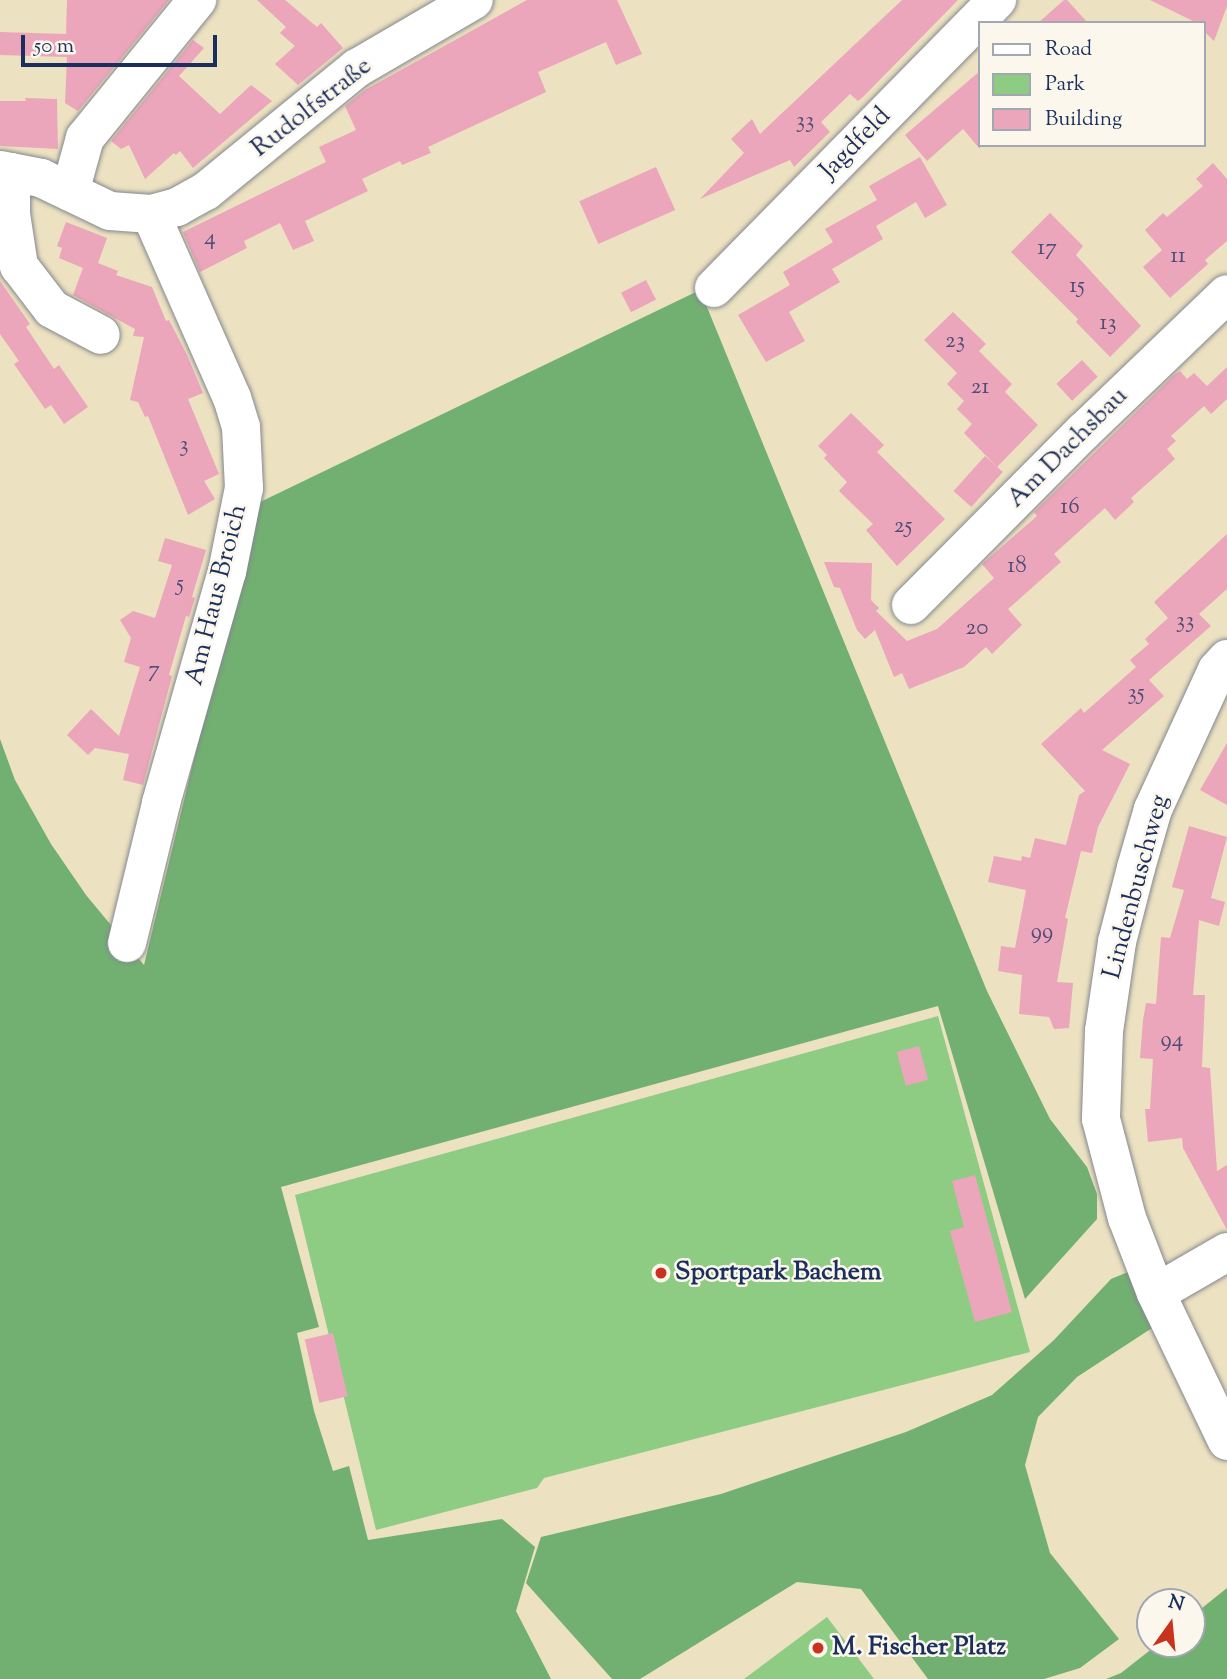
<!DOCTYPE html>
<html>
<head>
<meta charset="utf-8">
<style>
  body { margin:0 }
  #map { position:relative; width:1227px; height:1679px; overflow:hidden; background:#ece1c0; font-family:"Sorts Mill Goudy",serif }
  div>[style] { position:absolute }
  .green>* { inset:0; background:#8ecc83 }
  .forest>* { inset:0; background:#72b071 }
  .building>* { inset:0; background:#eba6bb; transform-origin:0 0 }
  .roads { filter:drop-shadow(0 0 2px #84888f) drop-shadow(0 0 2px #84888f) }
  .minor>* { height:38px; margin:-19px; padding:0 19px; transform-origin:19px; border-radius:19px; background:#fff }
  .dots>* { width:19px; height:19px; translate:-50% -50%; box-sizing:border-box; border:4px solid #fbf7ec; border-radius:50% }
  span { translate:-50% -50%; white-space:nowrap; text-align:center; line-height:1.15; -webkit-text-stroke:5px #fbf7ec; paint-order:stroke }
  .number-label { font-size:23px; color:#4f4d75 }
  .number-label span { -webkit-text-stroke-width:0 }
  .street-label { font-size:26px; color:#1b2f5e }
  .poi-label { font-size:26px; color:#1b2f5e; font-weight:700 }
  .left { translate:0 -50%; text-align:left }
  .legend { position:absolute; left:978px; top:21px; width:228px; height:126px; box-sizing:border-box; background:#fbf7ec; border:2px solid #a1a7b3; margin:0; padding:9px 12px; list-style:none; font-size:21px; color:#1b2f5e }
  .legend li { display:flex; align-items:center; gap:14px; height:35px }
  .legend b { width:35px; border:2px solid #a1a7b3 }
  .north { position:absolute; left:1136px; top:1588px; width:70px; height:70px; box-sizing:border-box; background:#fbf7ec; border:2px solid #a1a7b3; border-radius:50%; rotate:15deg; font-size:19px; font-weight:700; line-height:28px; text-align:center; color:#1b2f5e }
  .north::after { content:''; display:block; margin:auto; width:24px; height:32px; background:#c8321e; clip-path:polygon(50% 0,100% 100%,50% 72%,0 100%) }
  .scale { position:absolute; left:21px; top:35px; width:196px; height:32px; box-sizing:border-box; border:4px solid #1b2f5e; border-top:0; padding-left:9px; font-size:21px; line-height:24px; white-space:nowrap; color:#1b2f5e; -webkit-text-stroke:5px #fbf7ec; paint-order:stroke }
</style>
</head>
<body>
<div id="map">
  <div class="green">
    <i style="clip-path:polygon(938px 1016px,1030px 1352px,544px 1478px,537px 1488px,376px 1530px,295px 1195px)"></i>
    <i style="clip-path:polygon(827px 1617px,874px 1679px,744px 1679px)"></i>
  </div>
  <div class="forest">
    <i style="clip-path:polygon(700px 290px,987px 991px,1050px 1119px,1087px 1167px,1097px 1194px,1097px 1219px,1025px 1299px,938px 1006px,281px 1187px,319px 1327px,297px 1333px,314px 1411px,333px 1471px,349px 1466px,368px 1540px,502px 1519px,535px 1547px,516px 1611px,551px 1679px,0 1679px,0 739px,15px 780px,51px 844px,86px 895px,144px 965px,256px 504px)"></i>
    <i style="clip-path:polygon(1128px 1272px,1152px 1328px,1077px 1377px,1038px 1417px,1025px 1465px,1050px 1553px,1119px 1639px,1080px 1668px,1044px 1679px,928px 1679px,861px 1589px,797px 1582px,640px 1679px,612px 1679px,526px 1583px,541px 1537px,721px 1494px,906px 1432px,992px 1395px,1054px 1340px,1111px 1279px)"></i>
    <i style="clip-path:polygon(1227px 1588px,1227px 1679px,1106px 1679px,1121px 1673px,1158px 1644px,1192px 1644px,1192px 1616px)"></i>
  </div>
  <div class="building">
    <i style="clip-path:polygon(67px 0,169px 0,78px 111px,65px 103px,67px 57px,0 55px,0 32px,66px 34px)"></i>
    <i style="clip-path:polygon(257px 0,285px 0,317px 27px,321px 23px,343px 48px,298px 85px,275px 64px,295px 46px,280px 33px,286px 27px)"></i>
    <i style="clip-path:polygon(527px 0,617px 0,642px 54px,616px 65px,606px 42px,538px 72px,546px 92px,428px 147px,431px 153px,402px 165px,400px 161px,362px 179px,368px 191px,305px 221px,314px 241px,293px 250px,280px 223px,244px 241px,247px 248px,200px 272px,183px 232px,326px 162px,319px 147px,356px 130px,345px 106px,365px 90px)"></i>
    <i style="clip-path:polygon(902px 0,958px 0,864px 96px,858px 101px,850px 94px,821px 122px,830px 132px,794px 167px,790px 160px,700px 199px,744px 153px,731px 139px,752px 119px,760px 134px)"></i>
    <i style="clip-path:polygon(1064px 0,1067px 0,1088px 23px,1038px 23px)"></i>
    <i style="clip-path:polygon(1150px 0,1227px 0,1227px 6px,1214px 41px,1204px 31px,1204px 23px,1197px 23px)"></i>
    <i style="clip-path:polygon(193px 40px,204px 48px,179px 76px,220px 114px,251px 85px,272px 101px,193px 168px,180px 151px,176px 155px,174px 153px,145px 179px,129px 145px,121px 149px,111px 141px)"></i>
    <i style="clip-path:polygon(980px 71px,980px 149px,963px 129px,927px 161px,905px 135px)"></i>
    <i style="clip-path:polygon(25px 98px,57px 99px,58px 149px,0 146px,0 101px,26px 101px)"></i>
    <i style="clip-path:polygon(920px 157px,947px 205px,925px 218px,916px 202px,876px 226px,883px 239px,832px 269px,840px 282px,789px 312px,805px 341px,766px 362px,738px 315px,790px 285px,783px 272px,833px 242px,825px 229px,877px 200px,869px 186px)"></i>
    <i style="clip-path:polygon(1213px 163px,1227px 179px,1227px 241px,1205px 260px,1208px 264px,1170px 298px,1143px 267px,1162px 250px,1145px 230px,1163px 213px,1167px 217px,1203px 186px,1196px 179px)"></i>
    <i style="left:656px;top:167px;width:47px;height:84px;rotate:66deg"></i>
    <i style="clip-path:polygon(1050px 213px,1083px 246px,1076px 255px,1141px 326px,1110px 357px,1076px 322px,1078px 319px,1011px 252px)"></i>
    <i style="clip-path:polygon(66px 222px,107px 238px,98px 263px,118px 271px,116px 275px,152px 287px,166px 321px,169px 320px,187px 355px,203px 393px,188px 399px,219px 474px,204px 481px,215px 499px,188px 515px,148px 416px,145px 417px,138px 402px,130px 400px,144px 337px,133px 336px,135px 329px,73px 295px,83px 268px,59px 258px,62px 248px,57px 246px)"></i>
    <i style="left:646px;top:280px;width:22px;height:28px;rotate:63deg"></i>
    <i style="clip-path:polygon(0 281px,30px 324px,26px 327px,54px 369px,59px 365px,88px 407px,64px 424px,51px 405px,45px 409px,14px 364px,19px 361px,0 334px)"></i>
    <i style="clip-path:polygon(953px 312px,986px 344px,979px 351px,1012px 384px,1005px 392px,1038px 425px,997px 467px,964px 433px,972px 424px,957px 409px,964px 401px,947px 384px,957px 373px,924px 340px)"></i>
    <i style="left:1082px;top:360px;width:23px;height:35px;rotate:47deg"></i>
    <i style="clip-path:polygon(1227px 367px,1227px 399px,1211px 414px,1204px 406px,1171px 436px,1176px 441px,1167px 449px,1175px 459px,1131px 498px,1134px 502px,1115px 520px,1105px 508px,1054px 554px,1061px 562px,1008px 609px,1022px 625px,992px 654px,986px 647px,964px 667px,909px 689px,902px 673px,894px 677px,875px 630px,865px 639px,857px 630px,840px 588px,834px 587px,824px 562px,872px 563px,871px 600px,879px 608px,876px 611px,907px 641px,937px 629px,994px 578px,982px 564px,1037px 516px,1034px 512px,1174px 375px,1180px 371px,1187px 379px,1194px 373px,1207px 386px)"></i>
    <i style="clip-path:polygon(851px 413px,884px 445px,877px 452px,945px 519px,897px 566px,866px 530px,873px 524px,839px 491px,847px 482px,824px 458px,827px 455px,818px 446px)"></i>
    <i style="left:985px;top:456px;width:24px;height:47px;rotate:42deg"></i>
    <i style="clip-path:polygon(1227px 534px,1227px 589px,1199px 614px,1211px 626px,1149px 680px,1164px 696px,1102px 750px,1130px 764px,1098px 827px,1092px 853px,1081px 851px,1065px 918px,1068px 919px,1057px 982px,1073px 983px,1069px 1028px,1054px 1029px,1049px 1017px,1019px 1014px,1022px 975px,998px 971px,1001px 946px,1015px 948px,1026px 890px,988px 882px,994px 856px,1021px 861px,1022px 856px,1030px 858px,1035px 838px,1066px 845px,1079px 795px,1085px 791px,1041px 744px,1081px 708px,1084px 713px,1136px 667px,1130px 660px,1149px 644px,1145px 639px,1168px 618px,1154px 602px)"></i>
    <i style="clip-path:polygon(165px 538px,206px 550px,192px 597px,195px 598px,189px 617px,186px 616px,169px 675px,172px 676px,143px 785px,123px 780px,129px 754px,95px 748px,88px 755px,67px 735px,91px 709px,119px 736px,140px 667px,124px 662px,131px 638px,120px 620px,133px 611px,155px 618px,172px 565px,158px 561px)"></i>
    <i style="clip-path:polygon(1227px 743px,1227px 805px,1200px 790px)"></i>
    <i style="clip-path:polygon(1189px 826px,1227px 837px,1211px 898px,1225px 902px,1219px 926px,1199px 920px,1193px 995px,1205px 995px,1202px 1067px,1210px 1068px,1217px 1171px,1227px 1165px,1227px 1230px,1183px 1148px,1182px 1138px,1148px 1142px,1145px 1109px,1150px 1109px,1153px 1059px,1140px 1058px,1143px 1020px,1146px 1003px,1156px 1004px,1161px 937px,1170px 938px,1184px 890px,1172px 887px)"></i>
    <i style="left:919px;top:1046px;width:35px;height:23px;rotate:75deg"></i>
    <i style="clip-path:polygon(975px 1175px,1012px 1312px,975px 1322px,950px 1231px,964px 1227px,952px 1181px)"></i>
    <i style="left:333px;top:1333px;width:65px;height:29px;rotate:77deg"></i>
  </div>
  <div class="roads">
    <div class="minor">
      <i style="left:0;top:170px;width:42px;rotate:11deg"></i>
      <i style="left:41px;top:178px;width:76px;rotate:25.6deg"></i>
      <i style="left:110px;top:211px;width:41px;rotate:4.2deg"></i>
      <i style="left:151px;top:214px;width:27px;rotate:-15deg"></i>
      <i style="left:177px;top:207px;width:33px;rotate:-29deg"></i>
      <i style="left:206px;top:191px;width:195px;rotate:-39.2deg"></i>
      <i style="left:357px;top:68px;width:135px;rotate:-30.2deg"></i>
      <i style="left:11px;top:172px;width:42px;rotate:90deg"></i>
      <i style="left:11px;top:214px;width:53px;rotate:81.3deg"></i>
      <i style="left:19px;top:266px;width:54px;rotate:52.5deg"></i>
      <i style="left:52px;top:309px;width:55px;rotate:28deg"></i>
      <i style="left:70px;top:192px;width:56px;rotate:-74.5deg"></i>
      <i style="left:85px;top:138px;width:178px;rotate:-50.9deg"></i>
      <i style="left:714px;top:288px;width:404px;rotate:-45.5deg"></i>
      <i style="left:911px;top:605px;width:244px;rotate:-45.2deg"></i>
      <i style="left:1083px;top:432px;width:199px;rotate:-43.8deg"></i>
      <i style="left:1227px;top:659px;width:15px;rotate:132deg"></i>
      <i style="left:1217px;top:670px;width:153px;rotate:114.7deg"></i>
      <i style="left:1153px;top:809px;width:61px;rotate:106.1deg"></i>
      <i style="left:1136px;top:868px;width:76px;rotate:104.4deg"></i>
      <i style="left:1117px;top:942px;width:90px;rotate:98.3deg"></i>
      <i style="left:1104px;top:1031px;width:88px;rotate:92deg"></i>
      <i style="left:1101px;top:1119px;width:102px;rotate:75.3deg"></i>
      <i style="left:1127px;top:1218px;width:80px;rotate:68.9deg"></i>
      <i style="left:1156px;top:1293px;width:164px;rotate:64.4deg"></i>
      <i style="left:127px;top:943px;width:144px;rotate:-76.3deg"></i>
      <i style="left:161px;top:803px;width:240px;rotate:-74.1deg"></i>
      <i style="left:227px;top:572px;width:86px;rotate:-78.6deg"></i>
      <i style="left:244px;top:488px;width:61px;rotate:-92.8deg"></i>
      <i style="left:241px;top:427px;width:30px;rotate:-107deg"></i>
      <i style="left:232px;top:398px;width:201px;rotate:-113.8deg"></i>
      <i style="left:1156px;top:1293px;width:82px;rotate:-30deg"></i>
    </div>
  </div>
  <div class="dots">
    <i style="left:661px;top:1273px;background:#c8321e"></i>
    <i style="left:818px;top:1648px;background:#c8321e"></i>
  </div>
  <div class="number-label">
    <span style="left:805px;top:122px">33</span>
    <span style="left:210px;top:239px">4</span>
    <span style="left:1047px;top:249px">17</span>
    <span style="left:1178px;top:257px">11</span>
    <span style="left:1077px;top:287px">15</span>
    <span style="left:1108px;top:324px">13</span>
    <span style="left:955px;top:342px">23</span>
    <span style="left:980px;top:388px">21</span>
    <span style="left:184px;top:446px">3</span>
    <span style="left:1070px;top:508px">16</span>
    <span style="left:903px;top:527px">25</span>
    <span style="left:1017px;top:567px">18</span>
    <span style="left:180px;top:585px">5</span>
    <span style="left:1185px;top:622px">33</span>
    <span style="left:977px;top:629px">20</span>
    <span style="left:154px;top:671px">7</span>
    <span style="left:1136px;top:694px">35</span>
    <span style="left:1042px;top:933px">99</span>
    <span style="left:1172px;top:1041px">94</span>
  </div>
  <div class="street-label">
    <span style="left:312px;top:108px;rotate:-38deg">Rudolfstraße</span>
    <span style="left:856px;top:144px;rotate:-46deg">Jagdfeld</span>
    <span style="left:1068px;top:448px;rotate:-45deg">Am Dachsbau</span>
    <span style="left:217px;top:595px;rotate:-76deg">Am Haus Broich</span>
    <span style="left:1137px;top:887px;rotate:-75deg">Lindenbuschweg</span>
  </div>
  <div class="poi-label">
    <span class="left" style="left:675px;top:1273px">Sportpark Bachem</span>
    <span class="left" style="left:832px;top:1648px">M. Fischer Platz</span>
  </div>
  <ul class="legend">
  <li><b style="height:9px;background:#fff"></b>Road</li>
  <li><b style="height:19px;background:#8ecc83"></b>Park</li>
  <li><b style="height:19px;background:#eba6bb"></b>Building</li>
  </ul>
  <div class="north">N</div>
  <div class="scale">50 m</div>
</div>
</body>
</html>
